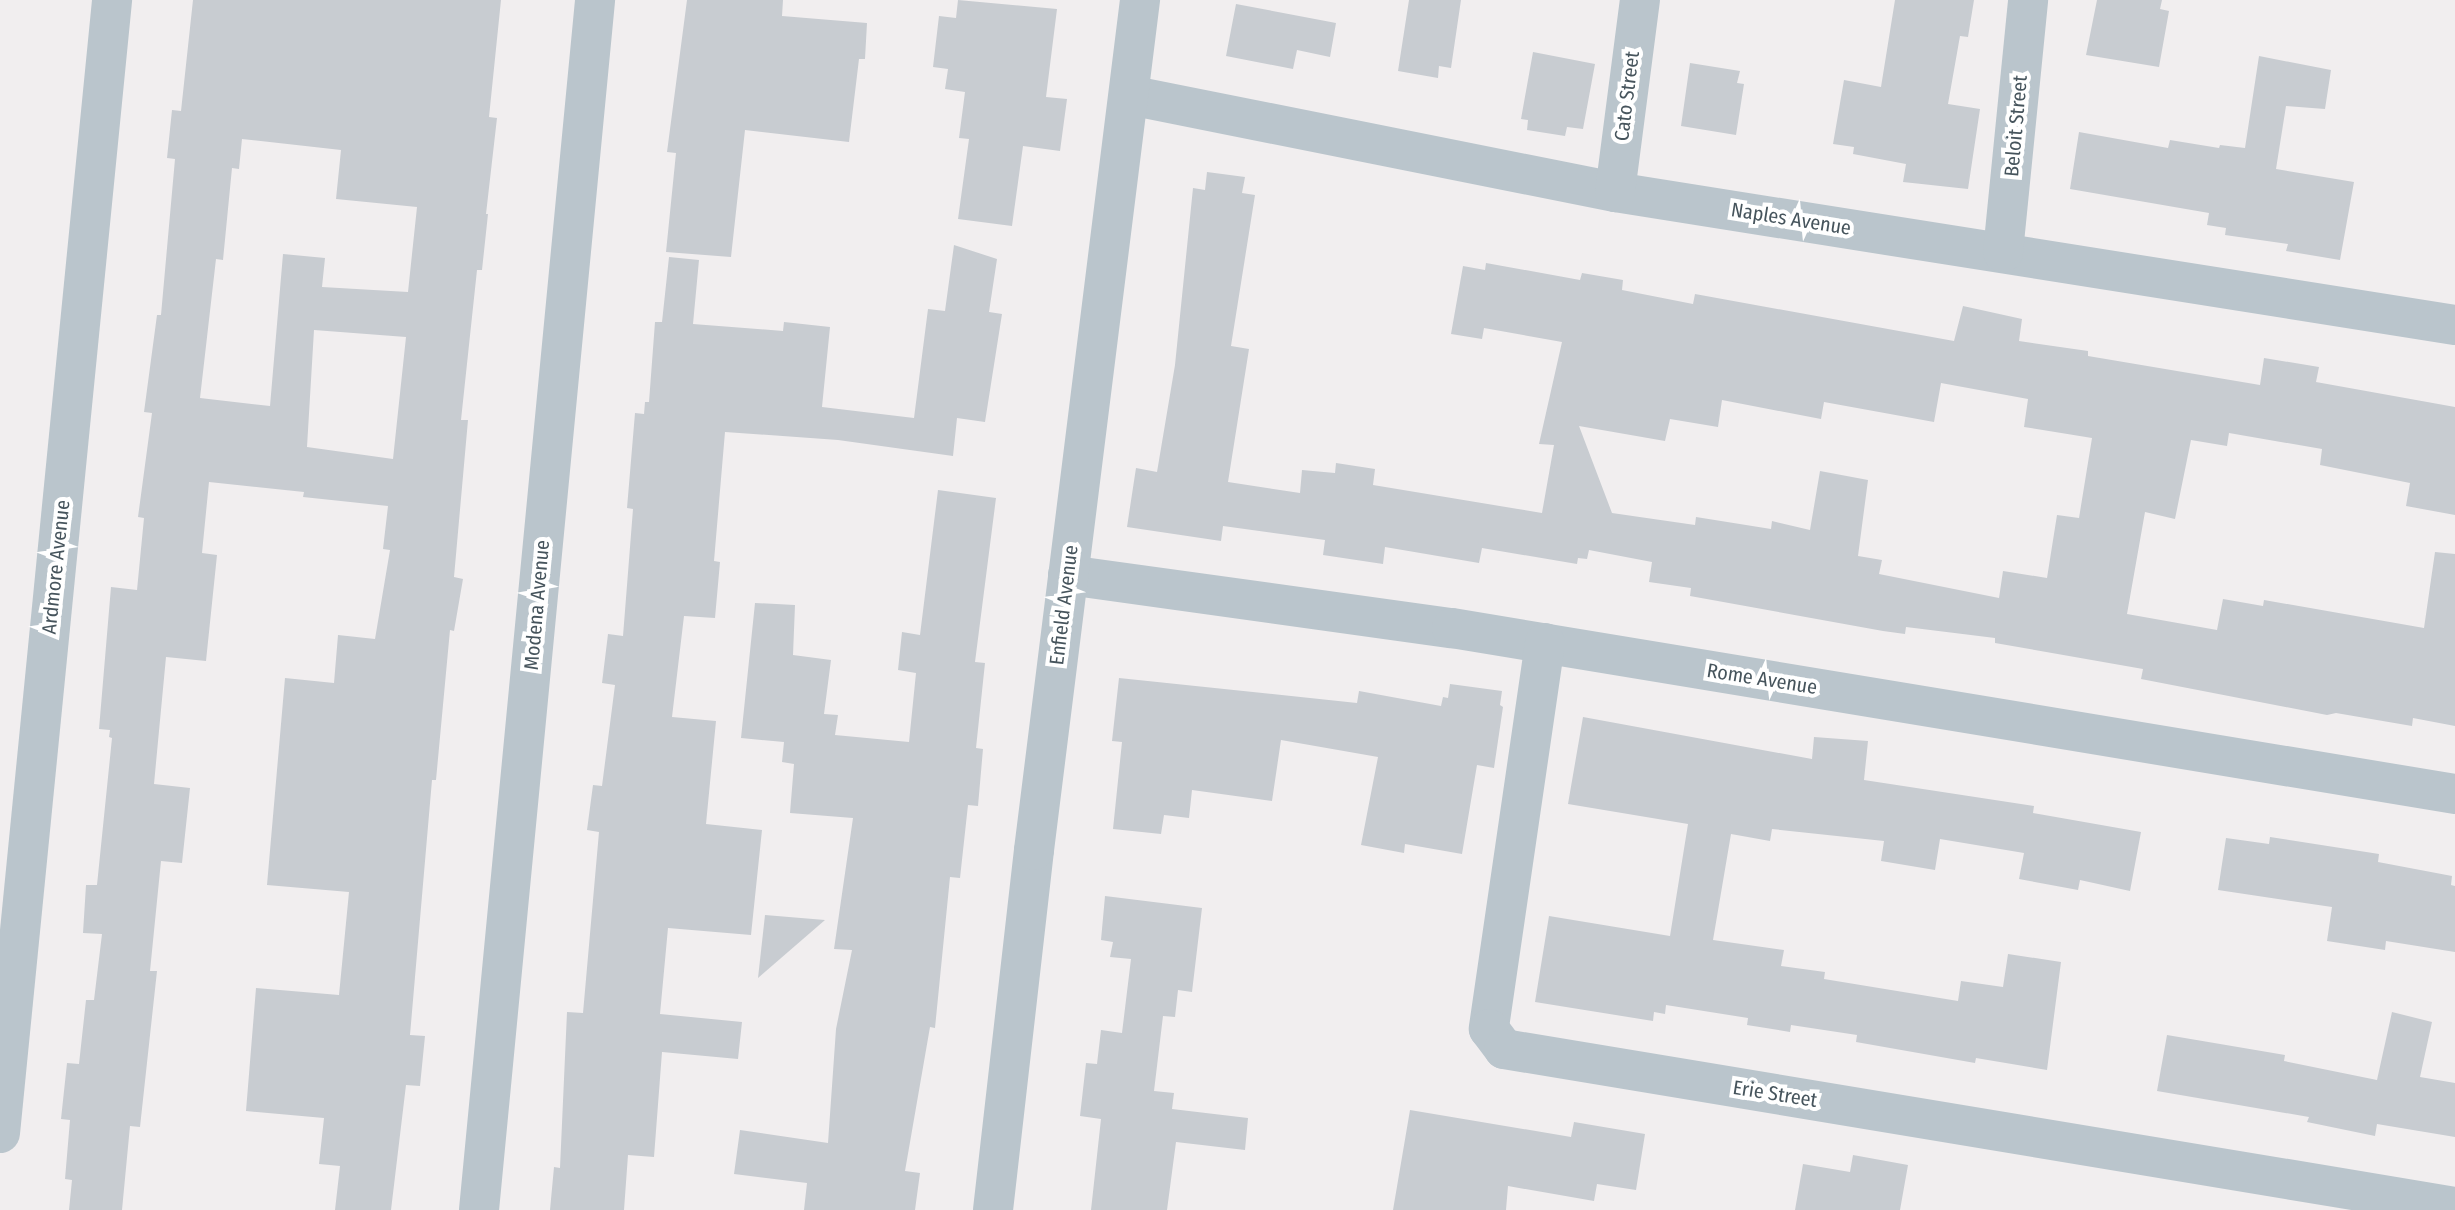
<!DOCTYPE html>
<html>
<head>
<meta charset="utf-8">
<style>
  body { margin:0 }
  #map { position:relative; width:2455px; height:1210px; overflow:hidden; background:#f1eeef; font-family:"Fira Sans Condensed",sans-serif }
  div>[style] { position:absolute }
  .building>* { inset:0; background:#c8ccd1 }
  .minor>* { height:40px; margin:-20px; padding:0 20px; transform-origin:20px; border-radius:20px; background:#bac5cc }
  span { translate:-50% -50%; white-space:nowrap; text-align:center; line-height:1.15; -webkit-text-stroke:8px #fff; paint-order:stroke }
  .street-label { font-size:20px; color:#46545c }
</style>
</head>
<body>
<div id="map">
  <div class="building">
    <i style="clip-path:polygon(evenodd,193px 0,501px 0,489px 117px,497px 118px,486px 214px,488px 214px,482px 270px,477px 270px,461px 420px,468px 420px,454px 577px,463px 579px,454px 631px,450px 630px,436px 780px,432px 780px,410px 1035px,425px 1036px,420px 1086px,406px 1085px,391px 1210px,335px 1210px,340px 1166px,319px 1164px,324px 1118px,246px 1111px,256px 988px,339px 995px,349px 892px,267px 885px,285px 678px,334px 683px,338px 635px,375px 639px,390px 550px,383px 549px,388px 506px,303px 497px,304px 492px,209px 482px,202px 553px,217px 555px,206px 661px,166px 657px,154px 784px,190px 788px,182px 863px,161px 861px,150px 971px,157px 971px,140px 1127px,130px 1126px,122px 1210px,69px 1210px,72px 1180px,65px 1179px,70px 1120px,61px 1119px,67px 1063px,79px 1064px,86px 1000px,94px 1000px,102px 934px,83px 933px,86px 885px,97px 885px,112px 738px,109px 737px,110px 730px,99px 729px,111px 587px,137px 590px,144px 518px,138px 517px,152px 413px,144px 412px,157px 315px,161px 315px,175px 159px,167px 158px,172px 110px,181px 111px,193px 0,242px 139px,341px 150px,336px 199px,417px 207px,408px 292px,322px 287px,325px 258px,283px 254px,270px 406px,200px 398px,216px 259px,223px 260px,232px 168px,239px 169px,242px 139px,193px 0,314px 330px,406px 337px,393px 459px,307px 447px,314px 330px)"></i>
    <i style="clip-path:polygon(687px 0,783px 0,782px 16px,867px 23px,865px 59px,859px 59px,849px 142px,745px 130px,731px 257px,666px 252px,676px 153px,667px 152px)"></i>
    <i style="clip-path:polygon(958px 0,1057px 9px,1046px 97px,1067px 99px,1060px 151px,1023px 146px,1012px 226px,958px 219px,969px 139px,959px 138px,965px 92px,945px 89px,948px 69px,933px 67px,939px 16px,956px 18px)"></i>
    <i style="clip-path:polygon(1409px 0,1461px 0,1451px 68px,1439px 66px,1438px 78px,1398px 71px)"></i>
    <i style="clip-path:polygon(1895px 0,1974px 0,1968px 37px,1960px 36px,1948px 104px,1980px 109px,1968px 189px,1903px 182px,1906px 164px,1853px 154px,1854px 147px,1833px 144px,1844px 80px,1881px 87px)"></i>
    <i style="clip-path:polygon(2097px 0,2162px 0,2160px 9px,2169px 11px,2159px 67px,2086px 55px)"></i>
    <i style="clip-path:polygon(1236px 4px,1336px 23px,1330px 57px,1297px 50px,1293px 69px,1226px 56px)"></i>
    <i style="clip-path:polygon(1533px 52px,1595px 64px,1583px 129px,1567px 127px,1565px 136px,1527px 130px,1528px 120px,1521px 119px)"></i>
    <i style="clip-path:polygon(2259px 56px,2331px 70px,2325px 109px,2286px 106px,2276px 169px,2354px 182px,2340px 260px,2286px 251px,2288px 244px,2225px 235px,2226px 228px,2207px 225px,2209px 213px,2070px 189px,2079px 132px,2168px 148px,2170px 140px,2219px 148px,2220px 145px,2245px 148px)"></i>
    <i style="clip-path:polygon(1690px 63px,1740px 71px,1737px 83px,1744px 84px,1736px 135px,1681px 126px)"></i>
    <i style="clip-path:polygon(evenodd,1207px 172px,1245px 177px,1242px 193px,1255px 195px,1231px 346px,1249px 349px,1228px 482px,1300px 493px,1302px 470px,1335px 473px,1336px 463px,1375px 469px,1373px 485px,1542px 513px,1554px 445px,1539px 444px,1562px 342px,1484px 328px,1482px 339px,1451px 334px,1463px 266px,1485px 270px,1486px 263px,1580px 280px,1582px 273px,1623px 280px,1622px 290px,1693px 304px,1695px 294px,1954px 341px,1963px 306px,2022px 319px,2019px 341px,2088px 351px,2088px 356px,2260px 385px,2264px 358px,2319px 367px,2316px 382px,2455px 407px,2455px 515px,2406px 506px,2410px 483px,2320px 465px,2322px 449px,2229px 433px,2227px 446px,2191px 440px,2175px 519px,2145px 512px,2127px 614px,2217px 630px,2223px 599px,2263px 606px,2264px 600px,2424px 628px,2435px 552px,2455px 554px,2455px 726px,2413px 718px,2412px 726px,2336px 713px,2327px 715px,2141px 679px,2143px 669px,1995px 643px,1995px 638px,1906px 627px,1905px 634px,1883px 631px,1690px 596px,1691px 588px,1649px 582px,1652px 562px,1589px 550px,1587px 559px,1578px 558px,1577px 564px,1482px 548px,1479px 563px,1385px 547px,1383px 564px,1323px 555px,1325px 540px,1223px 526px,1221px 541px,1127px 527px,1136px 468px,1157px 472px,1175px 365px,1193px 188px,1205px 190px,1207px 172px,1941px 383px,2028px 399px,2024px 427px,2092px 438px,2079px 518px,2057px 515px,2047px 578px,2003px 571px,1999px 598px,1879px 574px,1882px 560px,1858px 556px,1868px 480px,1820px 471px,1810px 530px,1772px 521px,1771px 529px,1696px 517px,1695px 525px,1612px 513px,1579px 426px,1665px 441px,1670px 419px,1718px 427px,1722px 400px,1821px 419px,1824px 402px,1934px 422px,1941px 383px)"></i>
    <i style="clip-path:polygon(954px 245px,997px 259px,989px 312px,1002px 314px,985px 422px,957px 418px,953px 456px,838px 440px,725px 432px,714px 561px,720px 562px,715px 618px,684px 616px,672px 717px,716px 721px,706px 824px,762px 830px,751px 935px,668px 928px,660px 1014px,742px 1022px,738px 1059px,662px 1052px,654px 1157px,628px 1155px,624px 1210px,550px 1210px,554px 1167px,560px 1168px,567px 1012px,583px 1013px,599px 832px,587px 830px,593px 785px,602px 786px,615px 685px,602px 683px,608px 634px,623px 636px,633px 509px,627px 508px,635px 413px,644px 414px,645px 402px,649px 402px,655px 322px,662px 322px,669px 257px,699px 260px,693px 324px,783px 331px,784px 322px,830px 327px,822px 407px,914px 418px,928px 309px,945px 311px)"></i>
    <i style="clip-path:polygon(938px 490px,996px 498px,975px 662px,985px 663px,976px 748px,983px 749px,978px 806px,968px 805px,960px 878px,950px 877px,935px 1028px,930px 1027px,905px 1171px,920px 1173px,915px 1210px,804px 1210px,807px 1183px,734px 1174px,740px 1130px,828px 1143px,836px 1029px,852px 950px,834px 949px,853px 818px,790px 813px,794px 764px,782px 762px,784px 742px,741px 738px,755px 603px,795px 605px,793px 655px,831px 660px,824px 714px,838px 715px,835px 735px,909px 742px,916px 673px,898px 670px,902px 632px,920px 635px)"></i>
    <i style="clip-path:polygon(1119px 678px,1357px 703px,1359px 691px,1441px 706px,1443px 697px,1448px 698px,1450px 684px,1502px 691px,1500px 705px,1503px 707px,1494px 768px,1477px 765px,1462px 854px,1405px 844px,1404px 853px,1361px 845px,1378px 757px,1281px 740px,1272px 801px,1192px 790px,1189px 818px,1164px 815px,1161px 834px,1113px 829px,1122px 742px,1112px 741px)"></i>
    <i style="clip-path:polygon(1583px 717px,1812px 759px,1814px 737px,1868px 741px,1864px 780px,2034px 806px,2033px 813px,2141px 832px,2130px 891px,2080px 880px,2078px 890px,2019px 879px,2024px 853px,1940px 839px,1935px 870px,1881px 861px,1884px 841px,1772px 829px,1770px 841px,1731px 834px,1713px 940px,1784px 950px,1781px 966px,1825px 972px,1824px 979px,1958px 1001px,1961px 981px,2003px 987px,2008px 954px,2061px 962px,2047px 1070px,1976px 1058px,1975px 1063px,1856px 1042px,1857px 1035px,1791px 1025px,1790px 1032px,1747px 1025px,1748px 1018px,1666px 1005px,1665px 1014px,1654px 1012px,1653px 1021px,1535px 1002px,1549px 916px,1670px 936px,1688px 824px,1568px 804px)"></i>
    <i style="clip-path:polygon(2270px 837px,2379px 854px,2378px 862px,2452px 876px,2451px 885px,2455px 886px,2455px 952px,2386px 941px,2385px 950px,2327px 941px,2332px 907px,2218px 890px,2226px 838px,2269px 844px)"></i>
    <i style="clip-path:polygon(1105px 896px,1202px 908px,1192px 992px,1178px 990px,1175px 1017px,1163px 1016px,1154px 1091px,1174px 1093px,1172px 1109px,1248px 1118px,1245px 1150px,1176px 1142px,1167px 1210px,1091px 1210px,1101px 1119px,1080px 1116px,1086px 1063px,1097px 1064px,1101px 1030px,1122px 1033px,1131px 959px,1110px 957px,1113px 942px,1101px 940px)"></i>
    <i style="clip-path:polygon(765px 915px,825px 920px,758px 978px)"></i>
    <i style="clip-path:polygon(2392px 1012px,2432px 1022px,2420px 1077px,2455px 1083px,2455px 1137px,2377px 1124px,2375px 1136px,2307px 1122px,2309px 1117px,2157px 1091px,2167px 1035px,2285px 1055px,2284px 1061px,2377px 1080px)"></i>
    <i style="clip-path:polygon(1410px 1110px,1571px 1137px,1574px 1122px,1645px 1134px,1636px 1190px,1597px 1184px,1594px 1201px,1508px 1186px,1506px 1210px,1393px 1210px)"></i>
    <i style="clip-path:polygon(1853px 1155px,1908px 1165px,1900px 1210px,1795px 1210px,1803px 1164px,1850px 1172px)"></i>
  </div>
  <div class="minor">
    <i style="left:1129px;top:95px;width:496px;rotate:11.3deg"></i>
    <i style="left:1615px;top:192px;width:850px;rotate:9deg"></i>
    <i style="left:1615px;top:192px;width:194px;rotate:-82.6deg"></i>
    <i style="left:2003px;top:252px;width:253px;rotate:-84.3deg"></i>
    <i style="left:1068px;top:575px;width:388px;rotate:7.9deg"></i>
    <i style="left:1452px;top:628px;width:1017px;rotate:9.4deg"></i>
    <i style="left:1545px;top:643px;width:390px;rotate:98.3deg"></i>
    <i style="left:1489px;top:1029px;width:25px;rotate:53deg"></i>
    <i style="left:1504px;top:1049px;width:964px;rotate:9.43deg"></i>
    <i style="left:0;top:1133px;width:1139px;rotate:-84.35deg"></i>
    <i style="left:479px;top:1210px;width:1216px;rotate:-84.52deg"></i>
    <i style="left:993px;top:1210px;width:362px;rotate:-83.5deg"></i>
    <i style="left:1034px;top:850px;width:857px;rotate:-82.89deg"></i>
  </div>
  <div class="street-label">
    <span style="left:1627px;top:96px;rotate:-83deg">Cato Street</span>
    <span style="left:2016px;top:126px;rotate:-85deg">Beloit Street</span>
    <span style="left:1791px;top:219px;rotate:9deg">Naples Avenue</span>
    <span style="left:56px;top:567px;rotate:-84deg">Ardmore Avenue</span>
    <span style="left:537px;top:605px;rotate:-85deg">Modena Avenue</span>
    <span style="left:1064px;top:605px;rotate:-83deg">Enfield Avenue</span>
    <span style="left:1762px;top:679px;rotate:9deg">Rome Avenue</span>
    <span style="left:1775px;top:1094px;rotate:9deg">Erie Street</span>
  </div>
</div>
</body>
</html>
